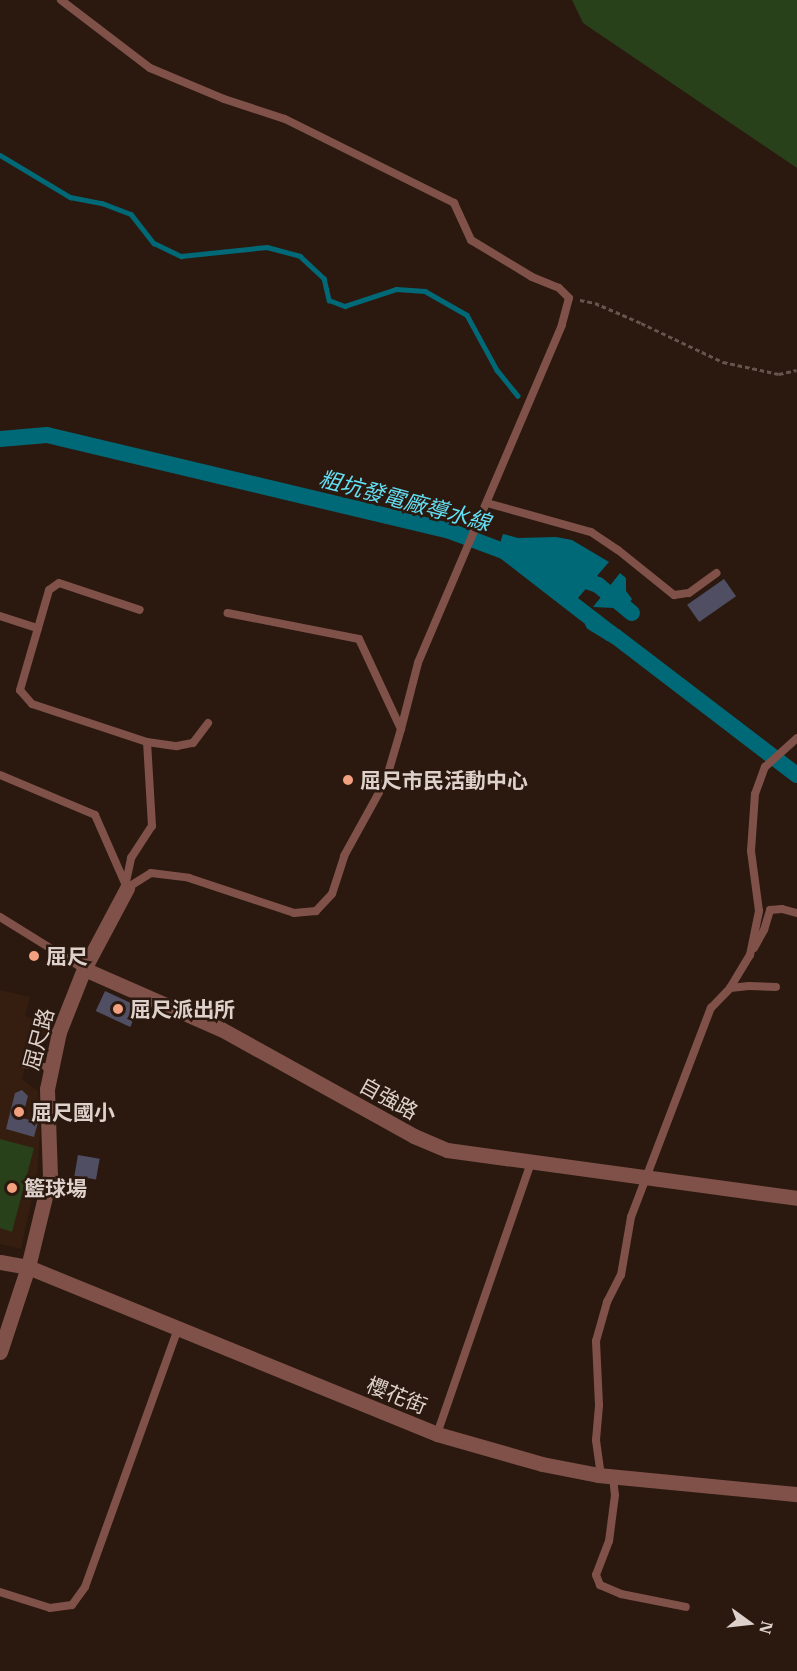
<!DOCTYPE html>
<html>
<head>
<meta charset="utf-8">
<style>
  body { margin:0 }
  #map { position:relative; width:797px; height:1671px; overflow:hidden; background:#2b190f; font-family:"IBM Plex Serif","Noto Sans TC",serif }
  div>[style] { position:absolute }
  .built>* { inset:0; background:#351d10 }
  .green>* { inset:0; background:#28411a }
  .water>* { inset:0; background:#006977 }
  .stream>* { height:4.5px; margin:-2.25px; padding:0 2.25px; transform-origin:2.25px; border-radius:2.25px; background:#006977 }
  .canal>* { height:16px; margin:-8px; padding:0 8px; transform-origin:8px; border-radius:8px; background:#006977 }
  .building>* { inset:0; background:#4f4e63; transform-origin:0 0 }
  .path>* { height:3px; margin-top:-1.5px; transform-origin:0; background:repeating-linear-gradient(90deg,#65554c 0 4.5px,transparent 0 7.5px) }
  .lane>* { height:8px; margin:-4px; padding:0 4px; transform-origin:4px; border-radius:4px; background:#7f5149 }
  .street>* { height:15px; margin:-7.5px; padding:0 7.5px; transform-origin:7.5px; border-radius:7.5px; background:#7f5149 }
  .dots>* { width:16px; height:16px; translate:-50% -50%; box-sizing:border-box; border:3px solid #2b190f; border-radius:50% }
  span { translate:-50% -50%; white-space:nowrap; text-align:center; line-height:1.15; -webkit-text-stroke:5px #2b190f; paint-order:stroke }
  .poi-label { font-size:21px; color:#ded1cb; font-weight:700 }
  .left { translate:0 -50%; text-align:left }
  .street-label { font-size:21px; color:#ded1cb }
  .water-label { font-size:22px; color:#63dff4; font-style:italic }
  .north { position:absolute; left:719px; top:1593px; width:60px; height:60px; -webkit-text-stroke:4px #2b190f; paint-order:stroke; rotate:105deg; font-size:16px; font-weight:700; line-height:24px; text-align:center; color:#ded1cb }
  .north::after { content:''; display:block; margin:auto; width:21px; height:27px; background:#ded1cb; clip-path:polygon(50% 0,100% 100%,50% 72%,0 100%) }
</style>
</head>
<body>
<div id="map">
  <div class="built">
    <i style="clip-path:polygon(0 990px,30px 997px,25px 1016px,49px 1026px,45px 1043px,29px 1048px,22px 1079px,38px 1091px,40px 1133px,37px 1176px,21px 1249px,0 1244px)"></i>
  </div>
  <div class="green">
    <i style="clip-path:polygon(572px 0,797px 0,797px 168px,583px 23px)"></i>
    <i style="clip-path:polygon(0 1139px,34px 1148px,12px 1232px,0 1228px)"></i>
  </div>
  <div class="water">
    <i style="clip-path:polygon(503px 534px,518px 538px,556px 537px,572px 540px,609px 562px,578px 598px,617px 628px,607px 641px,496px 555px)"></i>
    <i style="clip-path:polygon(620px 573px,626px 578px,626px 591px,632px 599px,623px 613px,614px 608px,593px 607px)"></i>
  </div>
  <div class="stream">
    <i style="left:0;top:155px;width:82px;rotate:31deg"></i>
    <i style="left:70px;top:197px;width:33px;rotate:11deg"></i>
    <i style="left:102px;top:203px;width:31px;rotate:21deg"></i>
    <i style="left:131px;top:214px;width:37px;rotate:52deg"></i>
    <i style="left:154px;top:243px;width:30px;rotate:26deg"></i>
    <i style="left:181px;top:256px;width:86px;rotate:-6deg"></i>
    <i style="left:267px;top:247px;width:34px;rotate:15deg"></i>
    <i style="left:300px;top:256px;width:33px;rotate:43deg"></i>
    <i style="left:324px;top:278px;width:23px;rotate:77deg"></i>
    <i style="left:329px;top:300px;width:17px;rotate:21deg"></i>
    <i style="left:345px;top:306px;width:54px;rotate:-18.4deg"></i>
    <i style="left:396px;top:289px;width:29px;rotate:4deg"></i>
    <i style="left:425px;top:291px;width:48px;rotate:29.7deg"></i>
    <i style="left:467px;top:315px;width:63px;rotate:61.4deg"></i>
    <i style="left:497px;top:370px;width:33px;rotate:51deg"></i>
  </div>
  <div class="canal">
    <i style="left:0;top:439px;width:47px;rotate:-4.9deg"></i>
    <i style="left:47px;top:435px;width:411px;rotate:13.4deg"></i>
    <i style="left:447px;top:530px;width:75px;rotate:20.4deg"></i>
    <i style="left:572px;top:576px;width:28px;rotate:19deg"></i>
    <i style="left:598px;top:585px;width:44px;rotate:39.5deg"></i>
    <i style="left:593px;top:623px;width:26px;rotate:31deg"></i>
    <i style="left:615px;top:636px;width:229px;rotate:37.4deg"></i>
  </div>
  <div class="building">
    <i style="left:724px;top:579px;width:21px;height:45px;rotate:55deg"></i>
    <i style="left:105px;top:991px;width:38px;height:22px;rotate:25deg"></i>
    <i style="clip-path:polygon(22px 1090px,28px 1096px,22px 1118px,38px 1122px,34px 1137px,6px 1129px,15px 1093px)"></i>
    <i style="left:78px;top:1155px;width:22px;height:21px;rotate:10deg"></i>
  </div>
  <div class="path">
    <i style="left:580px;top:300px;width:15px;rotate:11deg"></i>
    <i style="left:595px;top:303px;width:50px;rotate:23.5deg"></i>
    <i style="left:641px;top:323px;width:91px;rotate:25.4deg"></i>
    <i style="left:723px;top:362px;width:57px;rotate:12.1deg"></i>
    <i style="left:779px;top:374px;width:18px;rotate:-13deg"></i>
  </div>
  <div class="lane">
    <i style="left:61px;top:0;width:112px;rotate:37.4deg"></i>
    <i style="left:150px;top:68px;width:80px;rotate:22.7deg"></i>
    <i style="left:224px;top:99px;width:64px;rotate:18.2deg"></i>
    <i style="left:285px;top:119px;width:189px;rotate:26.4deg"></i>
    <i style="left:454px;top:203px;width:41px;rotate:65.3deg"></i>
    <i style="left:471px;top:240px;width:71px;rotate:31.2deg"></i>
    <i style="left:532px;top:277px;width:29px;rotate:22deg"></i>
    <i style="left:559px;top:288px;width:14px;rotate:45deg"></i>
    <i style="left:569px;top:298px;width:28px;rotate:105deg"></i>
    <i style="left:562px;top:325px;width:367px;rotate:113.1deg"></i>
    <i style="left:418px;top:663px;width:68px;rotate:104.4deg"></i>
    <i style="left:487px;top:503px;width:108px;rotate:15.6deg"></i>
    <i style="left:591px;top:532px;width:32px;rotate:34deg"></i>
    <i style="left:618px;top:550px;width:72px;rotate:38.8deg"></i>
    <i style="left:674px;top:595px;width:15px;rotate:-8deg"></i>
    <i style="left:689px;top:593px;width:34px;rotate:-36deg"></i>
    <i style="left:0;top:616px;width:40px;rotate:18deg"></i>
    <i style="left:147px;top:742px;width:30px;rotate:8deg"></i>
    <i style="left:177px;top:746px;width:16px;rotate:-11deg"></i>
    <i style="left:193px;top:743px;width:25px;rotate:-53deg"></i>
    <i style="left:0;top:775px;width:103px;rotate:22.8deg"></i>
    <i style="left:95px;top:815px;width:80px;rotate:66.3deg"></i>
    <i style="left:127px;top:888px;width:28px;rotate:-32deg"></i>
    <i style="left:151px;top:873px;width:38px;rotate:7deg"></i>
    <i style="left:189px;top:878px;width:111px;rotate:18.4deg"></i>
    <i style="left:294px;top:913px;width:22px;rotate:-5deg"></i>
    <i style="left:316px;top:911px;width:23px;rotate:-47deg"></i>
    <i style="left:332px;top:894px;width:40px;rotate:-72deg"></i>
    <i style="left:344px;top:856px;width:87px;rotate:-61.1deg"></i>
    <i style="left:386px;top:780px;width:53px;rotate:-73.6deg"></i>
    <i style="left:401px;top:729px;width:99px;rotate:-115deg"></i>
    <i style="left:359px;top:639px;width:134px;rotate:-168.8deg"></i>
    <i style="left:126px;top:882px;width:25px;rotate:-78deg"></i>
    <i style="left:131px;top:858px;width:38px;rotate:-57deg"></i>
    <i style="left:152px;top:826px;width:84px;rotate:-93.4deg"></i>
    <i style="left:147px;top:742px;width:121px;rotate:-161.7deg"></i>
    <i style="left:32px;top:704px;width:18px;rotate:-131deg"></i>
    <i style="left:20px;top:690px;width:104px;rotate:-73.8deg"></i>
    <i style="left:49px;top:590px;width:12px;rotate:-35deg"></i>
    <i style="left:59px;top:583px;width:85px;rotate:18.4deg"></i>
    <i style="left:0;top:917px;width:99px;rotate:31.8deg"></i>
    <i style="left:754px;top:948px;width:21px;rotate:-61deg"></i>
    <i style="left:764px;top:930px;width:21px;rotate:-73deg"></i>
    <i style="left:770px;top:910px;width:12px;rotate:-5deg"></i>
    <i style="left:782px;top:909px;width:16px;rotate:15deg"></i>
    <i style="left:730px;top:988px;width:39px;rotate:-59deg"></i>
    <i style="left:750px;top:955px;width:45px;rotate:-78.4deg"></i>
    <i style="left:759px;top:911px;width:61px;rotate:-97.6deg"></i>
    <i style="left:751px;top:851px;width:57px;rotate:-86deg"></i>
    <i style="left:755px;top:794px;width:29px;rotate:-70deg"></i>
    <i style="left:765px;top:767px;width:43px;rotate:-42.2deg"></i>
    <i style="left:25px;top:1064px;width:25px;rotate:9deg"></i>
    <i style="left:437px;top:1434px;width:288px;rotate:-70.9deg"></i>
    <i style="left:601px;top:1476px;width:36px;rotate:-98deg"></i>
    <i style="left:596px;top:1440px;width:35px;rotate:-85deg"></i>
    <i style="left:599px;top:1405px;width:64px;rotate:-92.7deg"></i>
    <i style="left:596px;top:1341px;width:41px;rotate:-74.2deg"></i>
    <i style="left:607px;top:1302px;width:30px;rotate:-63deg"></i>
    <i style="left:621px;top:1275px;width:59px;rotate:-80.2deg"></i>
    <i style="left:631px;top:1217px;width:224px;rotate:-69.1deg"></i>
    <i style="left:711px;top:1008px;width:28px;rotate:-46deg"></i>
    <i style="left:730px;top:988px;width:19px;rotate:-6deg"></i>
    <i style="left:749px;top:986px;width:27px;rotate:2deg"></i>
    <i style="left:613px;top:1477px;width:18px;rotate:84deg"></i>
    <i style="left:615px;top:1495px;width:46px;rotate:97.4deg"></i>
    <i style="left:609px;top:1541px;width:36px;rotate:111deg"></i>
    <i style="left:596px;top:1575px;width:11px;rotate:68deg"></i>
    <i style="left:600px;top:1585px;width:23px;rotate:23deg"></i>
    <i style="left:621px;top:1594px;width:66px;rotate:11.3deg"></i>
    <i style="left:0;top:1592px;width:52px;rotate:17.7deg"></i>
    <i style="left:50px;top:1608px;width:22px;rotate:-8deg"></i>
    <i style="left:72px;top:1605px;width:22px;rotate:-54deg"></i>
    <i style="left:85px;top:1587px;width:274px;rotate:-70.2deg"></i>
  </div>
  <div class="street">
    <i style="left:84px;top:969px;width:150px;rotate:23.7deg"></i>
    <i style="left:221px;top:1029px;width:221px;rotate:29deg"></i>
    <i style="left:414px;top:1136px;width:36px;rotate:23deg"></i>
    <i style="left:447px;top:1150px;width:353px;rotate:7.8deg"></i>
    <i style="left:0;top:1262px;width:28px;rotate:10deg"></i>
    <i style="left:28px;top:1267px;width:442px;rotate:22.2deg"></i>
    <i style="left:437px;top:1434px;width:109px;rotate:15.9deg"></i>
    <i style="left:542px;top:1464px;width:57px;rotate:11.1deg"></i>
    <i style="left:598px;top:1475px;width:200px;rotate:5.5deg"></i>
    <i style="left:0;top:1352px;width:89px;rotate:-71.8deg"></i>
    <i style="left:28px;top:1267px;width:94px;rotate:-76.4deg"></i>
    <i style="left:50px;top:1176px;width:87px;rotate:-92deg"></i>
    <i style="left:47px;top:1089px;width:58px;rotate:-78.1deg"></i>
    <i style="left:59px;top:1032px;width:68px;rotate:-68.4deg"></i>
    <i style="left:84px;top:969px;width:92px;rotate:-62deg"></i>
  </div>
  <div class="dots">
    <i style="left:348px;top:780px;background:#f2a07f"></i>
    <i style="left:34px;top:956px;background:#f2a07f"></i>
    <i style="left:118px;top:1009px;background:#f2a07f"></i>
    <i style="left:19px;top:1112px;background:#f2a07f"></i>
    <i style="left:12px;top:1188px;background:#f2a07f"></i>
  </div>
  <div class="poi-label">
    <span class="left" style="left:360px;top:780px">屈尺市民活動中心</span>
    <span class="left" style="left:46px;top:956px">屈尺</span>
    <span class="left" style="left:130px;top:1009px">屈尺派出所</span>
    <span class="left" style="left:31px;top:1112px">屈尺國小</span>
    <span class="left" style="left:24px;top:1188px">籃球場</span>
  </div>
  <div class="street-label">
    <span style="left:38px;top:1039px;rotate:-75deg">屈尺路</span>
    <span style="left:389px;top:1098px;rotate:29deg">自強路</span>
    <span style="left:397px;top:1395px;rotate:22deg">櫻花街</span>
  </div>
  <div class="water-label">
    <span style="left:405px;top:500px;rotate:15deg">粗坑發電廠導水線</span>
  </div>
  <div class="north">N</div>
</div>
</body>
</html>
